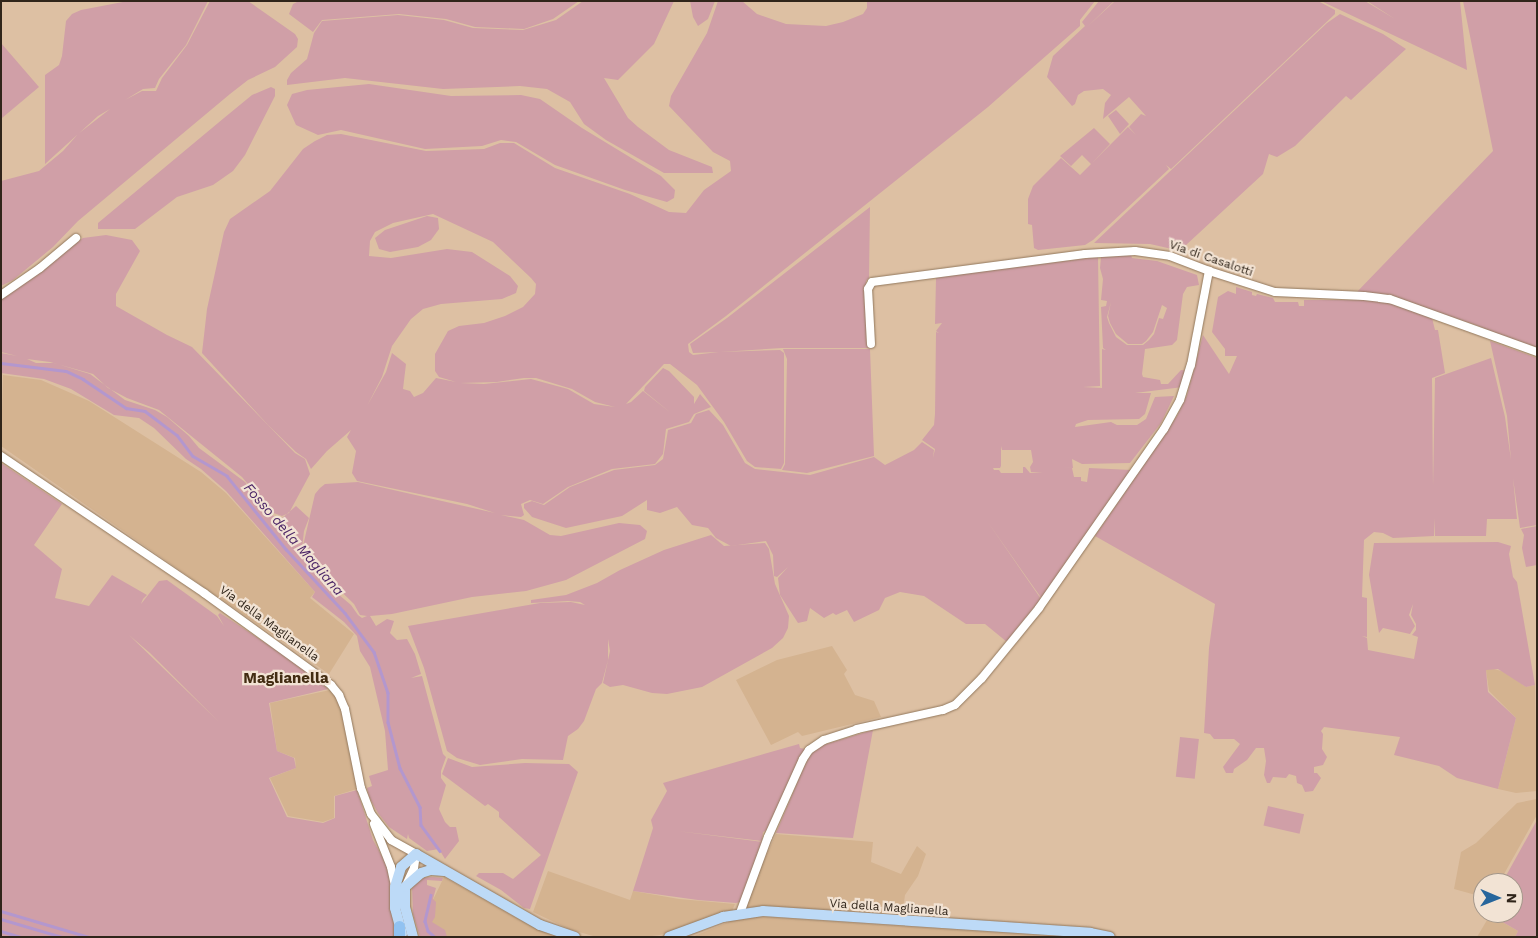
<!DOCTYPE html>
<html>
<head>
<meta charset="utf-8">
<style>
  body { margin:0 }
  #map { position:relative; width:1538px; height:938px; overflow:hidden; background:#ddc0a3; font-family:"Work Sans",sans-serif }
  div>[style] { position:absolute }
  .built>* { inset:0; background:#d4b390 }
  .green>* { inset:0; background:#d09fa7; transform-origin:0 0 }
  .stream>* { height:2.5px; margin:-1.25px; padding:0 1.25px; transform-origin:1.25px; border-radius:1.25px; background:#b397ce }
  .roads { filter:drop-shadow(0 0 1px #92785d) drop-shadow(0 0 1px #92785d) }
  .minor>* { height:8px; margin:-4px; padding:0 4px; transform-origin:4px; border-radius:4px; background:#fff }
  .major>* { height:10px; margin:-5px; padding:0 5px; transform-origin:5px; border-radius:5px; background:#bddaf7 }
  .highway>* { height:11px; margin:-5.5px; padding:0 5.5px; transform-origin:5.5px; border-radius:5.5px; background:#91c2f1 }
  span { translate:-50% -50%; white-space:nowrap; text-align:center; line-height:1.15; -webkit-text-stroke:4.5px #f2e3d4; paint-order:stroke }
  .street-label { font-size:12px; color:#30251a }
  .water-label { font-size:14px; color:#4a2466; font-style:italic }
  .quarter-label { font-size:15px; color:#422c12; font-weight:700 }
  .frame { position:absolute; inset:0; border:2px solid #30251a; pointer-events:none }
  .north { position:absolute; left:1473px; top:873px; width:50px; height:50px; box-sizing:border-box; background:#f2e3d4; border:1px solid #a4978a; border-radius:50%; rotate:91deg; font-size:14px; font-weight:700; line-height:20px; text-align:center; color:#30251a }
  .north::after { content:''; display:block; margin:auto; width:18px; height:22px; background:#27669c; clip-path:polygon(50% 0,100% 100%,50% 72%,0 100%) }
</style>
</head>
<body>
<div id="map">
  <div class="built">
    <i style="clip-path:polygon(3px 375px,41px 380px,89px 401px,201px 472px,226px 493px,315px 592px,310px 598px,354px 634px,329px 674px,1px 446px)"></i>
    <i style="clip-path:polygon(832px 646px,847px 670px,844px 674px,855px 695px,874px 701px,881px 717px,802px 736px,798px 732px,771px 745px,736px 680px,777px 660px)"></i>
    <i style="clip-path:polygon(1490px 668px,1505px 672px,1526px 687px,1535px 685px,1537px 791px,1516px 793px,1498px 789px,1516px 718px,1489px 691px,1486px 670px)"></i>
    <i style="clip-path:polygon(330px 690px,341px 704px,357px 789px,334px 796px,334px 818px,323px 822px,288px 816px,270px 778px,296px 768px,295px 758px,277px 751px,270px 703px)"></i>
    <i style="clip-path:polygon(1537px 799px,1537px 815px,1499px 883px,1483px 883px,1483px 897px,1454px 889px,1461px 852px,1476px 843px,1517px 803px)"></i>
    <i style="clip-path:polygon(776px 834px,873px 842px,871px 862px,901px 874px,917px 846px,926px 854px,918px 876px,905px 895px,902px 917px,746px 907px,743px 906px)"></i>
    <i style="clip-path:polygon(548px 871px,630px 900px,633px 891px,679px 899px,735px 904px,732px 911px,660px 935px,644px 937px,593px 936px,569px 929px,533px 912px)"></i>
    <i style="clip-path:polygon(444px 877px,520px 920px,555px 937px,443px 937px,429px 922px,431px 904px)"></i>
    <i style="clip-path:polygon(1490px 915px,1518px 931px,1515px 937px,1477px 937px)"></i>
    <i style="clip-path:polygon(753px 917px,765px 917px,1060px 937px,692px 937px,731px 921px)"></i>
  </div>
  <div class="green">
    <i style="clip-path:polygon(128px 1px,208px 1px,186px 45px,159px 79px,155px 88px,143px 89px,125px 100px,142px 91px,156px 91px,162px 78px,187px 45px,210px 1px,248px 1px,295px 34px,298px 39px,297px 47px,275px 67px,248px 80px,230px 94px,78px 221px,53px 247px,13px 280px,1px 286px,1px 181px,39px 171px,63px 151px,78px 134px,110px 109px,98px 116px,45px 164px,45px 75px,59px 65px,62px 56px,66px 21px,72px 14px,81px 10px)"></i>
    <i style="clip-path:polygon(299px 1px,579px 1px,553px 19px,524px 29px,475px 27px,446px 19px,399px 14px,322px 20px,313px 32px,289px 14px,293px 4px)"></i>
    <i style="clip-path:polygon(583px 1px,674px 1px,654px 44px,618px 80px,604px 78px,628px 118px,638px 127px,669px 150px,712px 167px,713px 173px,664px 173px,606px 140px,584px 124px,570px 102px,547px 89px,520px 86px,443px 89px,345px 78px,287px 85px,287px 80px,291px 73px,307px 59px,314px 33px,322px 21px,398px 15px,444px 20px,473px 28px,523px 30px,556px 20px)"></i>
    <i style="clip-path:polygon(690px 1px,715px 1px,708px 19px,698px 26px,693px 17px)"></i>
    <i style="clip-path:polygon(evenodd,718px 1px,742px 1px,757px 14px,786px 24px,826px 26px,843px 22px,863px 14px,867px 8px,867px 1px,1095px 1px,1080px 20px,1080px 26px,988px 107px,726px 316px,688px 344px,689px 352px,693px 355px,719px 352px,693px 353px,690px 344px,727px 318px,870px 207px,869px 278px,866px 281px,867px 344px,870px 348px,782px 348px,720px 352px,780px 350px,784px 353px,784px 463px,781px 469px,755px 467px,747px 461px,724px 422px,697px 385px,670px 364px,664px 364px,626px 404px,631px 402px,643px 391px,671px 413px,644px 391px,645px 387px,663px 368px,669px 371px,694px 397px,694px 404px,700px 394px,711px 407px,694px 414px,689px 422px,666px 429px,663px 454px,655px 464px,612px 469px,568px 487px,543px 504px,530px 500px,521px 504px,524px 515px,521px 517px,501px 515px,524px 520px,550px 535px,561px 536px,619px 523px,640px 525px,647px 531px,645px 539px,566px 580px,526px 591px,472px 597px,392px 614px,370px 616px,376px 626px,387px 619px,394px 621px,390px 633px,397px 640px,407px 639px,415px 654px,421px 674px,411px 678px,422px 676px,443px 754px,446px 757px,441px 771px,441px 778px,446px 785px,439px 809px,445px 822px,450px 827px,456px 827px,459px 841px,445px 859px,439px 849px,427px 851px,409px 838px,408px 834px,407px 839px,389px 827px,378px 813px,369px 797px,367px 788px,372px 786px,369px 776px,388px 770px,385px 731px,370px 667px,360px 651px,357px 636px,344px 622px,312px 597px,315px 592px,226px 491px,201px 469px,186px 459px,154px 428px,139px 418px,114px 415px,71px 389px,44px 379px,1px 373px,1px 353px,17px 356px,1px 352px,1px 298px,83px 238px,106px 235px,132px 240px,140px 251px,116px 294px,116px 306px,167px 335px,192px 347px,295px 453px,305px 459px,310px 474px,289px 513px,282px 516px,271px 512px,242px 477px,159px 410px,127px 398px,108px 388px,93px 374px,50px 362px,27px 359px,36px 363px,54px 363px,90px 374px,125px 400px,155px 410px,167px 417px,189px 436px,199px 448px,245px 482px,269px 514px,281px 519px,296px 506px,309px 518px,304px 531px,302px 549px,308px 556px,314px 573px,331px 592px,338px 594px,351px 605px,358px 615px,362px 618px,367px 616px,360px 615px,354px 604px,317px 568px,303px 546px,315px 494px,320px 488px,325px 484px,358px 482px,495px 513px,467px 504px,357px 481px,352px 473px,356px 451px,347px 437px,351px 430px,327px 451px,311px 469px,306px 459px,296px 452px,268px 425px,202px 353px,207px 309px,224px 232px,230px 219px,270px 191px,303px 149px,315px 141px,327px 135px,341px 134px,426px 151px,484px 149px,500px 143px,514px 143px,555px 168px,630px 194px,669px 212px,686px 213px,704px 190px,731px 171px,730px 161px,713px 152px,669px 106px,671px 96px,707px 33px,718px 1px,433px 214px,493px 242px,531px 278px,536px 284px,535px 294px,523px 307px,505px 316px,484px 323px,459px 326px,448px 331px,435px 354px,435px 371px,439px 377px,456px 382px,436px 378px,423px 393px,414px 397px,410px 391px,403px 389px,406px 364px,392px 353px,386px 372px,367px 406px,382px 377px,392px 346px,411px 319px,423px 309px,441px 304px,502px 299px,516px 293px,518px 286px,510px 276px,472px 252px,447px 249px,391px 258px,369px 256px,370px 241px,375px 232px,393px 223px,433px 214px,718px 1px,524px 378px,536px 378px,572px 389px,595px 402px,615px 407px,594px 404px,568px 389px,531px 379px,484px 384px,460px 383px,497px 382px,524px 378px)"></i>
    <i style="clip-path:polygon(1099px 1px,1114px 1px,1087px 27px,1115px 1px,1318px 1px,1335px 10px,1335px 14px,1171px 169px,1166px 165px,1169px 169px,1093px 240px,1085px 245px,1038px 250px,1034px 248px,1032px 225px,1028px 224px,1028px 199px,1033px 186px,1061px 158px,1080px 175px,1091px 164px,1082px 155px,1071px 166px,1060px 156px,1094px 128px,1110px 144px,1092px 163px,1128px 127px,1136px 135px,1129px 127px,1141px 114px,1146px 116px,1129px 97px,1103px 119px,1105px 103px,1111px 95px,1103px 89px,1084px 91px,1078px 95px,1075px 104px,1072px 106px,1047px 77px,1053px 56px,1085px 26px,1082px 22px)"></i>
    <i style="clip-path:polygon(1321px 1px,1365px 1px,1395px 19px,1367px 1px,1460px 1px,1467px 70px)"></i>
    <i style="clip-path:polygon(1463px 1px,1537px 1px,1537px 350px,1473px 324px,1404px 303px,1354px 295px,1493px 151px)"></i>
    <i style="clip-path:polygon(1340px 14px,1383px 34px,1406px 49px,1351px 100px,1346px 96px,1295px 146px,1277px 157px,1269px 154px,1263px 174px,1186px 245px,1172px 249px,1150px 244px,1094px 243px,1327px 23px)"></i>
    <i style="clip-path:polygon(1px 43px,39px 87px,2px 118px,1px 117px)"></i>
    <i style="clip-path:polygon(369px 84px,451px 96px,521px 95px,540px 99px,582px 128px,661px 176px,675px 190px,674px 198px,667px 202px,625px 190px,555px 165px,516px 142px,501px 140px,482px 146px,425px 149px,341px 130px,318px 135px,296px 125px,287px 105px,292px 94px,307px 90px)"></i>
    <i style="clip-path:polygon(271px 87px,275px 89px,275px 96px,245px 155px,233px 171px,213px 185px,177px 197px,135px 229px,98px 229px,98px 223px,224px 118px,252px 95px)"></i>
    <i style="clip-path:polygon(1116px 110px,1129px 124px,1120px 134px,1108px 116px)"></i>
    <i style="clip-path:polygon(427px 216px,438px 218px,439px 229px,431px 240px,418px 247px,390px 252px,379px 249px,375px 238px,385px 230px)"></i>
    <i style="clip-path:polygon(evenodd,1131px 255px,1132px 258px,1157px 261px,1197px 275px,1199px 285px,1187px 287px,1183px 294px,1177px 340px,1172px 345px,1145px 349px,1142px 374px,1143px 377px,1160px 380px,1161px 384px,1168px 384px,1181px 370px,1189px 371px,1183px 387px,1135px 393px,1151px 393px,1145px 414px,1139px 419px,1088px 420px,1076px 424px,1075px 427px,1111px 422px,1117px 425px,1137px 425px,1146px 419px,1155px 397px,1174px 396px,1161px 423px,1130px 463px,1082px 464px,1072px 459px,1073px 468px,1060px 467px,1072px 468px,1074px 477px,1081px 477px,1081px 481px,1087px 482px,1089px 468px,1132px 470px,1042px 599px,987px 521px,1041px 599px,1007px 642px,985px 624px,966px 624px,924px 596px,900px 592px,885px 598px,879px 610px,854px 622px,847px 610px,836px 615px,833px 613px,824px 618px,810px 608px,807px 621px,798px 623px,780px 595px,778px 578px,788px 567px,777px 577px,774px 576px,773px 555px,766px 541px,731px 546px,716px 538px,708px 528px,692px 525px,677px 507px,660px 513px,647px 510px,647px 500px,622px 516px,566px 528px,532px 517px,524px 508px,524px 504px,532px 501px,544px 505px,570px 487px,614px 470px,655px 465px,663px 459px,668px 430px,691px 423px,696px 414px,709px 410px,723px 425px,745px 463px,755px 469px,810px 475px,874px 457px,885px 465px,914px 450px,922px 442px,934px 450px,933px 458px,935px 449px,922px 440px,934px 425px,935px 414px,936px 332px,939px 333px,936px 331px,942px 323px,935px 324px,936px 278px,942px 276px,1098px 257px,1100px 386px,1083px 387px,1102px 388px,1102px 349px,1106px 350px,1103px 348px,1101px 307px,1106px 306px,1107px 301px,1101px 300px,1103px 279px,1100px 268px,1101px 257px,1131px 255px,1111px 302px,1108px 316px,1110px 323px,1116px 334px,1128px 344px,1142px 344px,1146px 341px,1153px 332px,1162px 305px,1167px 308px,1163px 319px,1159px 318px,1154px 334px,1149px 340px,1143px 345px,1127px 345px,1116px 337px,1109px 323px,1107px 317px,1111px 302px,1131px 255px,1001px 446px,1002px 450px,1031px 450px,1033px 462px,1030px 467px,1031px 472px,1043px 472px,1030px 473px,1025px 467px,1023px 467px,1023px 473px,1001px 473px,999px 470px,994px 470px,993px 468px,1000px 468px,1001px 466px,1001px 446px)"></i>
    <i style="clip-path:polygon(1236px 287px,1252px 292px,1252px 295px,1256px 296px,1257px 294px,1273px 298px,1275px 302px,1298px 302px,1299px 306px,1304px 306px,1304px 300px,1374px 300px,1393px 303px,1432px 318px,1435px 330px,1438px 330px,1445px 373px,1432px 378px,1433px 486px,1435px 378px,1491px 358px,1505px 417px,1511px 460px,1507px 416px,1490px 341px,1537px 358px,1537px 525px,1520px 528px,1513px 478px,1517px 519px,1487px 519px,1486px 536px,1435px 536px,1434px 518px,1434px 536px,1393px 538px,1383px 533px,1374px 532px,1364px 540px,1362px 597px,1367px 598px,1367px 637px,1362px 636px,1367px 638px,1368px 650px,1414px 659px,1418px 637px,1412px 635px,1416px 630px,1416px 624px,1411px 615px,1413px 604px,1409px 615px,1415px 626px,1410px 634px,1383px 628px,1379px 633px,1369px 575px,1374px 543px,1498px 542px,1511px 546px,1509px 554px,1513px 577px,1517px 582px,1535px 685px,1526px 687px,1498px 669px,1486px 670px,1488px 692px,1516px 718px,1498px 789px,1457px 778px,1439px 766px,1394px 755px,1400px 737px,1324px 727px,1321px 731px,1323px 734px,1322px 749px,1327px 757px,1323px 765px,1314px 767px,1314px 773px,1317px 773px,1321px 778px,1313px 791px,1305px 792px,1302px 785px,1297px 783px,1296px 776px,1289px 774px,1286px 778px,1273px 777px,1270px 783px,1267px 783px,1264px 775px,1266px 761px,1264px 748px,1256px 748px,1247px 760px,1234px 769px,1233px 773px,1226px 773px,1223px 767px,1240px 744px,1234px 739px,1214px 739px,1210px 734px,1204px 733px,1209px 648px,1215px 604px,1095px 536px,1177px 416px,1187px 395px,1203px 335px,1229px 374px,1237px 356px,1225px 356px,1225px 349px,1212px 332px,1218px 297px,1228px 291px,1236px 294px)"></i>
    <i style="clip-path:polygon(783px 349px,870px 349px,874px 456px,807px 473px,782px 470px,785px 464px,787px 359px)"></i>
    <i style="clip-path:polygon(evenodd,1px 463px,62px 504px,34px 545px,62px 569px,55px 598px,89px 606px,112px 575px,147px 595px,143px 599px,141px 604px,159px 581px,167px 580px,217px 616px,224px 626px,218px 615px,220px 613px,303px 668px,328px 689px,269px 703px,277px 751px,294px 758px,296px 768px,269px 778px,287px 817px,323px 823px,335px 818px,335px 796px,357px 790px,373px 840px,389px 869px,396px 937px,1px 937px,1px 463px,129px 635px,150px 653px,218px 721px,129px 635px)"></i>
    <i style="clip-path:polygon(1537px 526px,1537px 565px,1526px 567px,1522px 548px,1524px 535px,1521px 529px)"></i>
    <i style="clip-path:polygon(711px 535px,724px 546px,765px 543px,769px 549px,775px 584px,789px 616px,788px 628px,783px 638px,772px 648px,702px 687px,667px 694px,652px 693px,623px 685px,610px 687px,603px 683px,610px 651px,608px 639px,608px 660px,602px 683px,596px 689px,584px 721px,578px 729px,568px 736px,563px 760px,522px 759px,480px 765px,457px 758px,447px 751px,424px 668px,408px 626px,540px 603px,571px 602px,585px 605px,580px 602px,568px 601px,531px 603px,531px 600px,566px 595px,597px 583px,620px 570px,664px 550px)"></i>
    <i style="clip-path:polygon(873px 730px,853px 838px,776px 833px,803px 769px,812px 752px,823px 745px)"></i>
    <i style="left:1180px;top:737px;width:19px;height:40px;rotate:6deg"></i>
    <i style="clip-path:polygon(799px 744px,800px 748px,806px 749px,771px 828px,763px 832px,762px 841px,677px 831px,763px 842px,744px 901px,736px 903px,698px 900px,633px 891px,653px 828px,651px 820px,667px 791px,663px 783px)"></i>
    <i style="clip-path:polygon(448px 758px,472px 767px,525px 763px,569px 764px,578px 772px,530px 909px,524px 908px,501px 890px,476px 876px,479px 873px,503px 873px,513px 879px,541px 855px,499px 817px,499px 812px,488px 804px,485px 806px,442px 774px)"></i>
    <i style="left:1268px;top:806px;width:37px;height:20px;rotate:13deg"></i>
    <i style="clip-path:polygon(1537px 820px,1537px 937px,1515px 937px,1518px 931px,1487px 913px,1513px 913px,1513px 883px,1502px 883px)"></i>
    <i style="clip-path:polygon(432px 877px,443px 878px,442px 881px,427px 880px,427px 885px,436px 888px,433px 899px,436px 902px,435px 917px,432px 922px,445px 930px,447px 937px,420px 937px,413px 914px,412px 888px,421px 878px)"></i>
  </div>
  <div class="stream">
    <i style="left:1px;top:363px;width:65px;rotate:7deg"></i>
    <i style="left:66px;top:371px;width:19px;rotate:25deg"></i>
    <i style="left:83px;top:379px;width:52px;rotate:34deg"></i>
    <i style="left:126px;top:408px;width:19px;rotate:9deg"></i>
    <i style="left:145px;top:411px;width:40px;rotate:37deg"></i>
    <i style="left:177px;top:435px;width:26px;rotate:53deg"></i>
    <i style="left:193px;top:456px;width:39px;rotate:30deg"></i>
    <i style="left:227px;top:476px;width:94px;rotate:51.1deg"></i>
    <i style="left:286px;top:549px;width:87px;rotate:47.3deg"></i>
    <i style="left:345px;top:613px;width:49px;rotate:53.4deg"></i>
    <i style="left:374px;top:652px;width:43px;rotate:71.1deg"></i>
    <i style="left:388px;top:693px;width:29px;rotate:90deg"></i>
    <i style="left:388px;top:722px;width:48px;rotate:75.4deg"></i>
    <i style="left:400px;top:768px;width:44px;rotate:62.9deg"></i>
    <i style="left:420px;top:807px;width:18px;rotate:87deg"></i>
    <i style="left:421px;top:825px;width:32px;rotate:54deg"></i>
    <i style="left:431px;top:895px;width:27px;rotate:103deg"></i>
    <i style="left:425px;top:921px;width:10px;rotate:73deg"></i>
    <i style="left:428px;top:931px;width:9px;rotate:41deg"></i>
    <i style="left:1px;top:911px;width:92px;rotate:16.5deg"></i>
    <i style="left:1px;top:919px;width:64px;rotate:16.4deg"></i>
    <i style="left:1px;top:931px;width:21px;rotate:17deg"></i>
  </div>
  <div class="roads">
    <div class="minor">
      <i style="left:1px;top:295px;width:47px;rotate:-34.7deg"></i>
      <i style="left:40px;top:268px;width:47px;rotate:-39.8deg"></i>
      <i style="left:871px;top:344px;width:55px;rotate:-93.1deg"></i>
      <i style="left:868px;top:289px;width:8px;rotate:-60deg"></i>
      <i style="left:872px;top:282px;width:215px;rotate:-7.5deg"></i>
      <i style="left:1085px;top:254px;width:50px;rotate:-3.4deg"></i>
      <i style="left:1135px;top:251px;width:35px;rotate:8deg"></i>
      <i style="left:1170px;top:256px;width:42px;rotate:21deg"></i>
      <i style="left:1209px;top:271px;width:69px;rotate:17.7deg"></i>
      <i style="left:1275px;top:292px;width:89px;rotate:2.6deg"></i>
      <i style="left:1364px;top:296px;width:26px;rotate:7deg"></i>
      <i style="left:1390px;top:299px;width:156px;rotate:19.8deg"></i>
      <i style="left:1px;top:456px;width:245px;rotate:34deg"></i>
      <i style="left:204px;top:593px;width:157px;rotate:35.9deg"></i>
      <i style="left:331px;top:685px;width:13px;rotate:51deg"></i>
      <i style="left:339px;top:695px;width:15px;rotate:67deg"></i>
      <i style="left:345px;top:709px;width:81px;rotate:78.6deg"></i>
      <i style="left:361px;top:788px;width:28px;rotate:69deg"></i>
      <i style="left:371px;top:814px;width:33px;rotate:52deg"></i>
      <i style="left:391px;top:840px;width:29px;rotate:29deg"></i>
      <i style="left:416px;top:854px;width:14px;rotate:98deg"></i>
      <i style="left:414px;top:868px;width:19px;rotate:115deg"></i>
      <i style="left:374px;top:824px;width:46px;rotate:68.4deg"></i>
      <i style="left:391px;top:867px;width:19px;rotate:78deg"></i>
      <i style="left:740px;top:913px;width:81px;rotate:-69.8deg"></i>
      <i style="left:768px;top:837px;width:85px;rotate:-65.8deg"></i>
      <i style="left:803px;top:759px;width:11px;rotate:-56deg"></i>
      <i style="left:809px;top:750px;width:18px;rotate:-34deg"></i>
      <i style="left:824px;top:740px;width:35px;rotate:-18deg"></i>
      <i style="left:857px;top:729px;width:88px;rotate:-12.5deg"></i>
      <i style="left:943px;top:710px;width:13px;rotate:-23deg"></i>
      <i style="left:955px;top:705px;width:38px;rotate:-45deg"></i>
      <i style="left:982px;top:678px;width:90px;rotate:-50.8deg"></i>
      <i style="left:1039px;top:608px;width:218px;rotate:-55.1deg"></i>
      <i style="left:1164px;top:429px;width:33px;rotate:-61deg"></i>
      <i style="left:1180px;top:400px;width:37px;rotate:-73deg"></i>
      <i style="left:1191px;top:365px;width:96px;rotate:-79.2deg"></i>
    </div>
    <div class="major">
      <i style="left:402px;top:934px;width:27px;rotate:-105deg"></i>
      <i style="left:395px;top:908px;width:21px;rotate:-90deg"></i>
      <i style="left:395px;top:887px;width:21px;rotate:-73deg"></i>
      <i style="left:401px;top:867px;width:20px;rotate:-41deg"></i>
      <i style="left:416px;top:854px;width:143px;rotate:29.8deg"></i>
      <i style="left:540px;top:925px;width:37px;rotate:19deg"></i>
      <i style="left:413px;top:937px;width:31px;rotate:-105deg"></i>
      <i style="left:405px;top:907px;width:20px;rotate:-90deg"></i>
      <i style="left:405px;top:887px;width:21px;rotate:-41deg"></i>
      <i style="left:421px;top:873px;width:10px;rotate:-17deg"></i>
      <i style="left:431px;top:870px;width:13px;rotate:4deg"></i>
      <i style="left:669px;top:937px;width:58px;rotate:-20.3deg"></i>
      <i style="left:723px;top:917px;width:40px;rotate:-8.5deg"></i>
      <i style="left:763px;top:911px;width:328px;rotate:3.8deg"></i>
      <i style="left:1090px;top:933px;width:20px;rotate:11deg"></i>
    </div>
    <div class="highway">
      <i style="left:399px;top:926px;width:11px;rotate:90deg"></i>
    </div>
  </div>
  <div class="street-label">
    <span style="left:1211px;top:259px;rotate:19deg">Via di Casalotti</span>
    <span style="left:269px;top:624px;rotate:36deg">Via della Maglianella</span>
    <span style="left:889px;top:908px;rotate:4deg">Via della Maglianella</span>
  </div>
  <div class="water-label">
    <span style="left:294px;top:539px;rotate:49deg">Fosso della Magliana</span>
  </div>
  <div class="quarter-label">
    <span style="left:286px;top:679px">Maglianella</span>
  </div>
  <div class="frame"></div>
  <div class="north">N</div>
</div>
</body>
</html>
